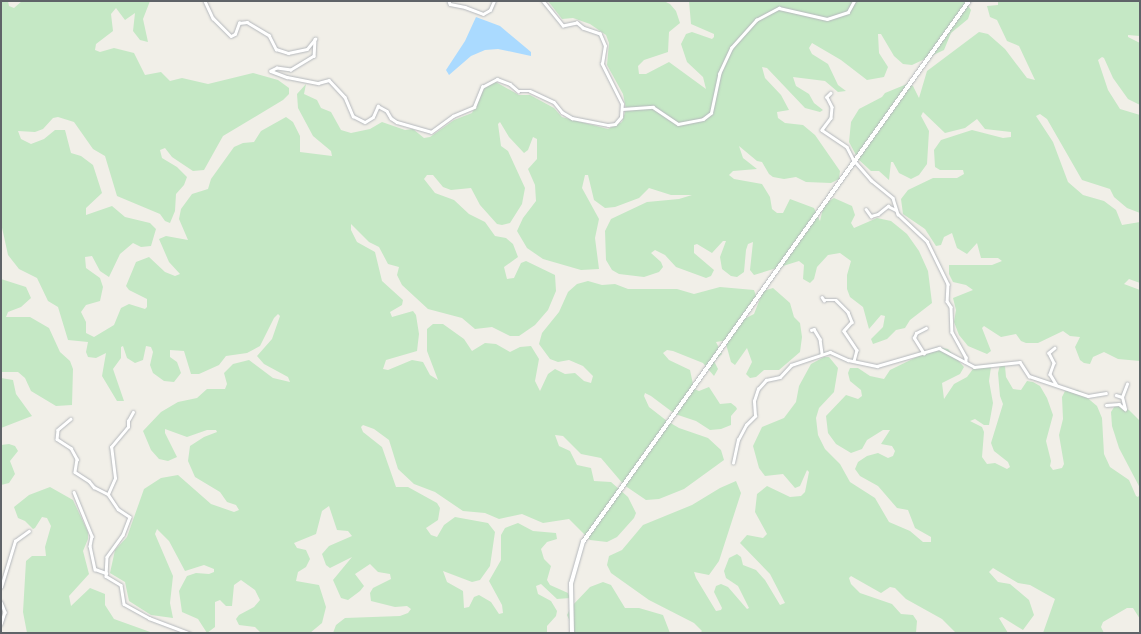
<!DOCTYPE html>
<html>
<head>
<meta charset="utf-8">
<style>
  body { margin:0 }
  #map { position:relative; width:1141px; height:634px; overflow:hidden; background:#f1efe8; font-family:"Asap Condensed",sans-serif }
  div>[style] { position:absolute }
  .green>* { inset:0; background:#c5e8c5 }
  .water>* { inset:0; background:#aadaff }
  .roads { filter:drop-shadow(0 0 1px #b5b8bc) drop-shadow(0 0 1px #b5b8bc) }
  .street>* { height:2.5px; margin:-1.25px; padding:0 1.25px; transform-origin:1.25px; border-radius:1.25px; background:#fff }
  .secondary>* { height:3.5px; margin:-1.75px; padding:0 1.75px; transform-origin:1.75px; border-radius:1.75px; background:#fff }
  span { translate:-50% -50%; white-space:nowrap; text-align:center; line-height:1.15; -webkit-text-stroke:3.5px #fff; paint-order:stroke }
  .frame { position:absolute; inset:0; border:2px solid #5f6368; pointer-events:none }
</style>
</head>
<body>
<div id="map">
  <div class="green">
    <i style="clip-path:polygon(1px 1px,8px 1px,9px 6px,14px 8px,22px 1px,150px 1px,143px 19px,148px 42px,140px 40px,133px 31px,135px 13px,125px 20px,116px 8px,111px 14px,113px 31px,96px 44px,95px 50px,100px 52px,114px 48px,134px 53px,145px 75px,161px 72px,170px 81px,182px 78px,208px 84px,253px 73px,278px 80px,289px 88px,289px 94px,283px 100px,223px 136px,204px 170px,193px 171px,172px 157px,165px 148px,160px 150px,162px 158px,177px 167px,187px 177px,184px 185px,176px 194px,175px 211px,170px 223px,165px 221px,160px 214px,117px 196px,105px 156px,93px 149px,74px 122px,58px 117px,53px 118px,43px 129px,35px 132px,18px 131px,21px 139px,31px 144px,44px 139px,55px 130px,65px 130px,71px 153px,81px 156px,93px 165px,102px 193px,86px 208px,86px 215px,112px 206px,125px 217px,150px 223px,156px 229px,151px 246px,141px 247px,133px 243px,120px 254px,109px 277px,100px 271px,92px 256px,85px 257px,86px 268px,100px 278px,103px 287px,100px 301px,86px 305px,81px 312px,86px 322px,86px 333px,94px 337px,114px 325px,121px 308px,129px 304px,145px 309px,147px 307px,147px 299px,129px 290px,126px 286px,136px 262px,149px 257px,165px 272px,175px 276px,180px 274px,169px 262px,159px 239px,166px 236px,188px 240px,179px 219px,181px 209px,192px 194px,208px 189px,211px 179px,234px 147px,243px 143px,254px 142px,261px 131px,286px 117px,293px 122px,300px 136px,300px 152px,332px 156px,331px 151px,313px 136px,298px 108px,297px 94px,306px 84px,304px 94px,317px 100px,321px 108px,331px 112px,341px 130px,351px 133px,370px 129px,382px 122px,405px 130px,413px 129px,424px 138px,430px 137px,454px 120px,472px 113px,485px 87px,494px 81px,519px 95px,530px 95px,554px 108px,562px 117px,608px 129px,622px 122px,626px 109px,623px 94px,607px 65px,609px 43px,606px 35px,590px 24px,573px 18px,562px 19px,548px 1px,664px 1px,670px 4px,676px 11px,680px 23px,669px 32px,668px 52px,644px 60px,638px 66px,639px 74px,646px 74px,669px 62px,706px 89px,703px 77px,687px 62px,681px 44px,686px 34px,692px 32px,712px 39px,714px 37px,714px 34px,691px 24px,689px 1px,965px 1px,971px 10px,968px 19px,951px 33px,944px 50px,912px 65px,903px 64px,894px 56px,881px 34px,878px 34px,879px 53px,888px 67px,884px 77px,867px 80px,841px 60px,812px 43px,809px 48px,812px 54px,828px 64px,838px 85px,846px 91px,838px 92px,825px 81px,793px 77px,796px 86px,809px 94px,814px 103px,823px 110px,820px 112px,805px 108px,767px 68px,762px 67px,765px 78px,781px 95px,789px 110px,777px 112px,778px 118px,785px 123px,803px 125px,815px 135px,840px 171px,839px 179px,831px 183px,806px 182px,796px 177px,784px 179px,773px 177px,769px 174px,762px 162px,757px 161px,739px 146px,743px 158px,757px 169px,733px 171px,729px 175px,734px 179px,762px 184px,770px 197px,772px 209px,777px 213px,783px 213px,790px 199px,814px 208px,820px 221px,824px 204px,834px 198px,852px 206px,855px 215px,851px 223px,854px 228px,877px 218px,891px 221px,907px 234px,919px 251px,928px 271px,932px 303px,910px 320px,905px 328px,896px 330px,887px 339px,873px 344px,871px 339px,883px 327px,885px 316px,881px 315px,869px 329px,863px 307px,850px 297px,847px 289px,847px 275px,851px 261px,840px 253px,828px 255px,817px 267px,814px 279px,810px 283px,803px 279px,804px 265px,799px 261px,754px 275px,750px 270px,753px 242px,748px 244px,746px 250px,744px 272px,737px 277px,731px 276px,722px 269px,720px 257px,726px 241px,723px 241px,712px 253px,697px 244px,694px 245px,694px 253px,714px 270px,711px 276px,706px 278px,676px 267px,665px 255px,655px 250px,651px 253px,661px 262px,663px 267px,659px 272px,644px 277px,619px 274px,612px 270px,606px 260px,605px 231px,611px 219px,647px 202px,679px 199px,692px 195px,671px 195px,649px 188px,639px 198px,615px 207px,605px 208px,594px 200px,588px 175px,585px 175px,582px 188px,599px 219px,595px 238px,599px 269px,581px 270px,543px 259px,527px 248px,517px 231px,523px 218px,536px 201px,535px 185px,528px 169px,537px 159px,537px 139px,533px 137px,528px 150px,524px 153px,509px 137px,500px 122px,498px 124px,501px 146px,508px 151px,525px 188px,522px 204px,510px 223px,502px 225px,497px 224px,480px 205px,471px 188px,451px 190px,443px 187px,433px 175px,427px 175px,424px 179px,435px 193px,454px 200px,469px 214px,485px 222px,495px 236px,506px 238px,513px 244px,518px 257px,504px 267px,507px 279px,514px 278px,521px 263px,526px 261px,555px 275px,556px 291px,548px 310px,535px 325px,519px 336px,510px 336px,492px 327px,475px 329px,462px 318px,428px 309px,402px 285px,397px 275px,399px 267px,388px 264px,379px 247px,369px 242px,351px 224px,351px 230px,357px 242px,375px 252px,382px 281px,403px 300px,402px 305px,390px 312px,392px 317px,413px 311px,416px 315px,419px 334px,417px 351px,386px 360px,383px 369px,388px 370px,412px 360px,423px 362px,430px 375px,438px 380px,427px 351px,427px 329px,433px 324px,443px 324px,464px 339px,472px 351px,485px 343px,496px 344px,510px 352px,520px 347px,531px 346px,539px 359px,535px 381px,540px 391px,548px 374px,555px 369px,565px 374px,575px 373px,584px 381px,591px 383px,593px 376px,583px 366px,569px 360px,558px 362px,550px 359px,539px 344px,542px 333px,559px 312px,568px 292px,577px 284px,588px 281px,602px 285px,615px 284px,628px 289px,677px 289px,694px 294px,720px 287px,754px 290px,756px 296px,743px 318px,746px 318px,754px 314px,763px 291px,773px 288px,790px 303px,794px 317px,800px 323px,802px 337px,800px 352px,779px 370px,764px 370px,756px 377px,750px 378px,746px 374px,752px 362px,747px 348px,735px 365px,731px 362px,726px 344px,722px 341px,716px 342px,722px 354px,714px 361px,718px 369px,714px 376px,703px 363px,673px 351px,667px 350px,663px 353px,669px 360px,690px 370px,694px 389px,699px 391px,709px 387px,720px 404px,731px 403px,736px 407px,737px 409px,731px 416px,731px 425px,721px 429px,710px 430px,696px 421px,675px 414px,651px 396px,645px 393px,644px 396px,649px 407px,667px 421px,679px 428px,708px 438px,721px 450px,724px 460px,684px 489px,659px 499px,646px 500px,624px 485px,601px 458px,581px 454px,563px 436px,555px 435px,559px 446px,570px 451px,577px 465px,591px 468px,594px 481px,611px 482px,628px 497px,636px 513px,634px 518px,617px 537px,607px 542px,590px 540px,569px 519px,543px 523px,522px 514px,499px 519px,485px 513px,463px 511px,435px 492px,414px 484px,398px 469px,389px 440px,374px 429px,363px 425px,361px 427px,363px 432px,382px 447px,396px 487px,408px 487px,437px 503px,440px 508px,438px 520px,426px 528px,431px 535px,437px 537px,444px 525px,455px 517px,488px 523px,495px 532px,490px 566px,480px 580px,472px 582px,443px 571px,447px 582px,463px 591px,464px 608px,469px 607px,474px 597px,479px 595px,491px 602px,499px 614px,503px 613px,502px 605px,489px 581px,501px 560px,501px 535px,505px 528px,518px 523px,533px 531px,556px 533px,557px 539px,547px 542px,541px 549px,544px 559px,551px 566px,547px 580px,550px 585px,568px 593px,570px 598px,557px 599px,541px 584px,536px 586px,538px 594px,551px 601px,557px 611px,556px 616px,547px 626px,547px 633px,333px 633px,336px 625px,345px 618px,400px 616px,408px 613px,411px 609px,407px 606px,395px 607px,371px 601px,370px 593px,373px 588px,391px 579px,390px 574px,378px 572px,370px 564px,355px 574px,364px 586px,360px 591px,348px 600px,341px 598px,333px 580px,352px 557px,330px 568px,326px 565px,322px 554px,329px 546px,352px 536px,348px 531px,337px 530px,329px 506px,322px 511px,316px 534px,294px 543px,297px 548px,306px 550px,310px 559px,306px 567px,298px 572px,296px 581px,319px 585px,326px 607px,322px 623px,310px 633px,261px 633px,255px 627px,239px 625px,236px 619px,239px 615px,254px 607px,260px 600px,255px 590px,241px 580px,234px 585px,232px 606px,226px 606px,220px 600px,215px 602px,215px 627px,207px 633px,198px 619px,182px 612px,179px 591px,187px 576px,196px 573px,209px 574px,214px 572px,214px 569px,204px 565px,185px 571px,169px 541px,157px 529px,155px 534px,173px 576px,170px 603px,173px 618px,151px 615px,129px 601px,125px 582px,110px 573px,115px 550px,127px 537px,144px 489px,161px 478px,178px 475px,211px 504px,234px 512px,239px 510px,236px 505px,227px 502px,220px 492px,195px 477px,188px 461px,190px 446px,204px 437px,217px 432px,216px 430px,207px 430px,187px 437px,165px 429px,165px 433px,177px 457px,168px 461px,159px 459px,151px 450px,143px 431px,161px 412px,178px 402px,197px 398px,207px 389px,225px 389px,227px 384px,224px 373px,233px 364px,249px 360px,273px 378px,290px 382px,288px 377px,264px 364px,257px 356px,272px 339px,280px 316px,278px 314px,274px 318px,260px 346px,247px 353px,226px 356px,219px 365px,199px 374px,191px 374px,184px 351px,170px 350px,170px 357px,177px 362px,181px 373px,174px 382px,164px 381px,153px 373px,150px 365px,153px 352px,151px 347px,146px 346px,143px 360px,135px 363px,127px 358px,123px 346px,121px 347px,121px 358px,113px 369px,124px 401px,117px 401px,102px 376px,106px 353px,96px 358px,88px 357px,86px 352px,88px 342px,68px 340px,58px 307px,48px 301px,37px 278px,19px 269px,8px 255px,1px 223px)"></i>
    <i style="clip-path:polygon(998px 1px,1140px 1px,1140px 36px,1128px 35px,1128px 37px,1140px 43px,1140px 105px,1128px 99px,1113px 78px,1104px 58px,1102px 57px,1098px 60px,1108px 90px,1120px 109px,1140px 115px,1140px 213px,1127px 208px,1114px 197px,1110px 189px,1082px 180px,1047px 119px,1040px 114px,1036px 116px,1053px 142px,1068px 182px,1083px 195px,1104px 201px,1116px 210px,1122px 225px,1140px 222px,1140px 283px,1129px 279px,1124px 284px,1140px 290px,1140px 361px,1118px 359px,1104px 352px,1093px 357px,1090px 364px,1084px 363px,1080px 360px,1075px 347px,1080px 337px,1070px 336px,1063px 331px,1038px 343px,1026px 343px,1021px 341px,1016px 334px,1001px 337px,984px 326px,982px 328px,991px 351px,987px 354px,968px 346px,959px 335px,954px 322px,956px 310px,953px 298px,973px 290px,966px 285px,953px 282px,949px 274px,949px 265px,992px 265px,1002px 261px,998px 258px,981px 258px,977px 243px,967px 254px,957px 248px,952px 233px,944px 237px,941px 245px,936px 246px,925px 229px,903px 214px,901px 199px,908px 190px,933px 178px,957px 178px,964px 174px,963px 170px,940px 170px,935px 167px,934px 150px,941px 140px,972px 130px,1003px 138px,1011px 137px,1011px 132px,985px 129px,977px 119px,965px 128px,945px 133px,923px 112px,921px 116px,929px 131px,927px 164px,919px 175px,911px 179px,899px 173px,893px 162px,891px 162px,889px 180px,879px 171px,871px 171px,858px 159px,849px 142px,851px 122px,859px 109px,882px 97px,885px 93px,907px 84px,913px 86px,919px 98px,927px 71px,979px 32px,988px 34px,1005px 49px,1027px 78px,1035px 80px,1019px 46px,1007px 41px,997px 20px,990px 17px,987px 6px,998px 5px)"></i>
    <i style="clip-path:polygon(1px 279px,26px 287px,31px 298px,21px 307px,8px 312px,6px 317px,30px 317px,49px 328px,60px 352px,70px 361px,73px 369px,72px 405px,56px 406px,31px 391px,25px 378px,18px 372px,1px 372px)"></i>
    <i style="clip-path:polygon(937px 347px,948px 349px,964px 367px,960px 374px,942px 383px,944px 399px,954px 384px,967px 377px,973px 369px,990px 365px,991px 367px,989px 381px,993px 403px,989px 425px,984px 425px,975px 419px,970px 421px,982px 427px,984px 432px,982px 457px,987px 464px,995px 463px,1007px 469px,1010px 467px,1008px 462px,994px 451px,991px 443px,1003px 404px,1000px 396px,998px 373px,1000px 365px,1005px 366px,1006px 377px,1013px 389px,1021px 390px,1027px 381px,1033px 382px,1040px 386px,1047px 398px,1053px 415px,1046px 441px,1051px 461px,1050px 466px,1053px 470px,1062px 468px,1064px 464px,1059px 435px,1063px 419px,1062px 397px,1065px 391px,1078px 390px,1097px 406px,1102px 418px,1104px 454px,1110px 467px,1129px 480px,1136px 496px,1138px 497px,1140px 494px,1140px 619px,1133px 608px,1127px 608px,1103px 622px,1101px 627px,1104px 633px,1043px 633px,1055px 599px,1030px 585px,1018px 583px,993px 568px,989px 572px,998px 582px,1010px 584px,1029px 600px,1034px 615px,1023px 630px,1002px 617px,999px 618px,1008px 633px,956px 633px,942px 619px,906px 599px,895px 588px,890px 587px,881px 593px,851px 576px,849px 578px,851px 584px,860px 593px,892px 604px,901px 614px,913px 615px,917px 621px,916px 633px,700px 633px,702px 631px,694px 623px,649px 600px,611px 573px,607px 565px,609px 556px,622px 550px,643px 525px,692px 505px,720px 488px,736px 481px,741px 493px,719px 561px,709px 575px,694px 572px,696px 578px,716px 611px,721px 610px,722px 608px,714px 592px,716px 586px,721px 584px,728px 587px,747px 609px,749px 608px,738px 586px,726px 578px,724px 571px,729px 558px,737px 554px,741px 557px,743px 565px,756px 570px,765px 580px,780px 605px,785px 603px,770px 574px,740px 543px,747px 535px,763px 538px,767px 534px,755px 512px,757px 494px,767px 486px,790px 497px,801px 496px,805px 492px,809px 472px,807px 470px,800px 486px,795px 488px,783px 474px,765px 476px,759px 468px,753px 446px,762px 427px,784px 418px,796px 402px,799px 386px,811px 364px,824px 357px,829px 357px,838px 368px,834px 392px,819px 408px,816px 418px,818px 435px,825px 449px,840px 464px,850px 482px,875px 498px,889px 522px,910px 531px,923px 542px,931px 542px,931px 537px,915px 528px,908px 510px,897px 508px,878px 486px,860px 476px,855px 469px,858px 462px,867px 456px,878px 453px,888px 458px,893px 456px,895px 451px,892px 446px,881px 444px,890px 430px,883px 430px,867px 440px,862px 449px,851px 453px,836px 444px,828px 433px,826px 416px,846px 395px,858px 399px,862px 396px,861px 390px,850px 381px,848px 373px,850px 368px,858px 368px,870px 376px,884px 379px,890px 370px)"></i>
    <i style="clip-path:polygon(1px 378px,13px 380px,16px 394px,32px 416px,1px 428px)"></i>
    <i style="clip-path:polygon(1116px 404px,1129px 410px,1140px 421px,1140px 488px,1119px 448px,1112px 426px,1111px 412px)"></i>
    <i style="clip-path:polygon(9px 444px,15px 446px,18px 451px,10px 461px,15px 474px,9px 483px,1px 485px,1px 445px)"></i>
    <i style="clip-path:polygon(50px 487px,73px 500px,88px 532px,88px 539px,83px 551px,89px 574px,69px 596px,71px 606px,90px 588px,105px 594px,105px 605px,114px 619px,153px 633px,27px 633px,23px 612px,26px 561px,32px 556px,46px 556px,45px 547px,51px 526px,47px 518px,42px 517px,35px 528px,33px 529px,25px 521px,18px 518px,14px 507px,29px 495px)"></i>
    <i style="clip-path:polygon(603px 582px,611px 585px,625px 608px,639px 608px,663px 615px,670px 633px,575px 633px,567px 615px,571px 607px,590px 587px)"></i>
  </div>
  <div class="water">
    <i style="clip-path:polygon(476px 17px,500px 26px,531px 52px,531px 56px,498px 49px,485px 50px,471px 56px,449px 75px,446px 70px,465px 41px)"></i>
  </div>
  <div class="roads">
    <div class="street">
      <i style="left:205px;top:1px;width:19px;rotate:65deg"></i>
      <i style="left:213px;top:18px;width:25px;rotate:45deg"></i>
      <i style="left:231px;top:36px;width:4px;rotate:-27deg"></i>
      <i style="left:235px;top:34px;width:12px;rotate:-70deg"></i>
      <i style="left:239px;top:23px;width:8px;rotate:-7deg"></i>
      <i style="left:247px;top:22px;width:26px;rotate:31deg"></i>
      <i style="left:269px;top:35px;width:16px;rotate:63deg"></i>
      <i style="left:276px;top:49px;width:13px;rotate:18deg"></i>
      <i style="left:288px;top:53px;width:19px;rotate:-12deg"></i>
      <i style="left:307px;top:49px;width:13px;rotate:-51deg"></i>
      <i style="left:315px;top:39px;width:17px;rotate:93deg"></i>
      <i style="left:314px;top:56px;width:27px;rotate:149deg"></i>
      <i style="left:291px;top:70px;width:14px;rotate:-172deg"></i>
      <i style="left:277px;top:68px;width:7px;rotate:153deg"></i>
      <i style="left:271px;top:71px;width:17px;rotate:21deg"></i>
      <i style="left:287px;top:77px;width:32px;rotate:11deg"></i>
      <i style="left:318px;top:83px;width:11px;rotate:-15deg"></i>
      <i style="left:329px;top:80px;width:23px;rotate:47deg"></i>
      <i style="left:345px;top:97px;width:21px;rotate:67deg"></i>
      <i style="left:353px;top:116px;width:13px;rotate:27deg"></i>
      <i style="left:365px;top:122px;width:9px;rotate:-32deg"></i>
      <i style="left:373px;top:117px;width:12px;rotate:-66deg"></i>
      <i style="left:378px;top:106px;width:10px;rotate:29deg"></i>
      <i style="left:387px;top:111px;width:8px;rotate:60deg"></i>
      <i style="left:391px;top:118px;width:7px;rotate:34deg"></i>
      <i style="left:397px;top:122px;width:35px;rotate:16deg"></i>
      <i style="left:431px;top:132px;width:27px;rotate:-36deg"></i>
      <i style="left:453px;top:116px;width:23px;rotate:-23deg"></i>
      <i style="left:474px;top:107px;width:22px;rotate:-68deg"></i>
      <i style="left:482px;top:87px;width:17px;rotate:-28deg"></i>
      <i style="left:497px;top:79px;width:14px;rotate:21deg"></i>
      <i style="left:510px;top:84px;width:11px;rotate:41deg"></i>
      <i style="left:518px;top:91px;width:12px"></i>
      <i style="left:530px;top:91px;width:26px;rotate:25deg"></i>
      <i style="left:554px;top:102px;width:13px;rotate:51deg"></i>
      <i style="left:562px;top:112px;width:12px;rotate:31deg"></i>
      <i style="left:572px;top:118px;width:37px;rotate:11deg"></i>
      <i style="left:608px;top:125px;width:7px;rotate:-8deg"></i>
      <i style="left:615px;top:124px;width:9px;rotate:-49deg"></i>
      <i style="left:621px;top:117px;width:13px;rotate:-86deg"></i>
      <i style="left:622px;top:104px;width:45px;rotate:-116.6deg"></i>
      <i style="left:602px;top:64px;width:18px;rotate:-81deg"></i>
      <i style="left:605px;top:46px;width:13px;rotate:-113deg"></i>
      <i style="left:600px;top:34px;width:18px;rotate:-161deg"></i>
      <i style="left:583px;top:28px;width:8px;rotate:-140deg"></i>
      <i style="left:577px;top:23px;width:14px;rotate:168deg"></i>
      <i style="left:563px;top:26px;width:32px;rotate:-129deg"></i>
      <i style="left:449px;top:1px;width:3px;rotate:72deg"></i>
      <i style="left:450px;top:4px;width:15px;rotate:11deg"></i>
      <i style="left:465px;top:7px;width:19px;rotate:21deg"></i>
      <i style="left:483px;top:14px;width:8px;rotate:-30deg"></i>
      <i style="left:490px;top:10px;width:10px;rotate:-66deg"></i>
      <i style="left:831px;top:93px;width:6px;rotate:135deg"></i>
      <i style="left:827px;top:97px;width:11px;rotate:63deg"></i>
      <i style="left:832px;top:107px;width:11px;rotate:95deg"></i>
      <i style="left:831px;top:118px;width:15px;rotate:127deg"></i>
      <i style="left:822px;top:130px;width:30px;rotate:34deg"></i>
      <i style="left:847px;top:147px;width:13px;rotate:63deg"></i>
      <i style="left:853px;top:159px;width:28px;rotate:49deg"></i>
      <i style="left:871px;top:180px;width:28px;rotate:39deg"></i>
      <i style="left:893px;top:198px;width:17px;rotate:73deg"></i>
      <i style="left:898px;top:214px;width:40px;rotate:43deg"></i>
      <i style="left:927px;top:241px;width:48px;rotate:64deg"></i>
      <i style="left:948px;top:284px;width:17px;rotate:93deg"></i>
      <i style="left:947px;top:301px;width:7px;rotate:56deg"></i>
      <i style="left:951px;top:307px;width:25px;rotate:88deg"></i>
      <i style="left:952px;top:332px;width:29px;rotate:61deg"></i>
      <i style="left:966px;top:357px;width:5px;rotate:90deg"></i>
      <i style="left:622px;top:109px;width:31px;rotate:-4deg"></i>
      <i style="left:653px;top:107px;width:30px;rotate:34deg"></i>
      <i style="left:678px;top:124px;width:25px;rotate:-11deg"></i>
      <i style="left:703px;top:119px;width:10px;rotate:-37deg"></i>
      <i style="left:711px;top:113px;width:40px;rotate:-78deg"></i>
      <i style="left:719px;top:74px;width:29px;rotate:-65deg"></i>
      <i style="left:731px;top:48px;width:38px;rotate:-48deg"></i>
      <i style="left:756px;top:20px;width:26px;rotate:-28deg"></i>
      <i style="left:779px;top:8px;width:49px;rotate:12.9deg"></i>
      <i style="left:827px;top:19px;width:22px;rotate:-18deg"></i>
      <i style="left:848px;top:12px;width:13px;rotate:-61deg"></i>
      <i style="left:866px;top:209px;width:9px;rotate:54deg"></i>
      <i style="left:871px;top:216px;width:7px;rotate:-16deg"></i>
      <i style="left:878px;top:214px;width:13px;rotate:-39deg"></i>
      <i style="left:888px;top:206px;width:9px;rotate:27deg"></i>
      <i style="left:822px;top:297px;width:4px;rotate:56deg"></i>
      <i style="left:824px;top:300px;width:12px"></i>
      <i style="left:836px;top:300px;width:17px;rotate:45deg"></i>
      <i style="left:848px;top:312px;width:11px;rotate:68deg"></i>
      <i style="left:852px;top:322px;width:12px;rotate:132deg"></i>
      <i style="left:844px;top:331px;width:23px;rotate:56deg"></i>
      <i style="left:857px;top:350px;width:11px;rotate:105deg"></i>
      <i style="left:811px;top:330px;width:3px;rotate:-18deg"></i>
      <i style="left:814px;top:329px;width:12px;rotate:59deg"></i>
      <i style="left:820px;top:339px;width:15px;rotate:82deg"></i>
      <i style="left:1055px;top:348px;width:8px;rotate:140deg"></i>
      <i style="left:1049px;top:353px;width:11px;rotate:63deg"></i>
      <i style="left:1054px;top:363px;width:12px;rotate:110deg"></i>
      <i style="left:1050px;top:374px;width:12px;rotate:59deg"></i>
      <i style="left:924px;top:354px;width:19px;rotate:-122deg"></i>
      <i style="left:914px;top:338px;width:5px;rotate:-68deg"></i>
      <i style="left:916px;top:333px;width:11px;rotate:-27deg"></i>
      <i style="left:1116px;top:395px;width:6px;rotate:18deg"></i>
      <i style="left:1122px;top:397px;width:14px;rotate:-69deg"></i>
      <i style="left:1106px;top:405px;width:13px;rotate:-4deg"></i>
      <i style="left:1119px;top:404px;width:8px;rotate:40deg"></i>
      <i style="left:1125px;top:409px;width:12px;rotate:-104deg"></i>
      <i style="left:71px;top:419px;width:17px;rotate:140deg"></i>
      <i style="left:58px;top:430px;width:9px;rotate:96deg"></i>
      <i style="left:57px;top:439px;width:17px;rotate:33deg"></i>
      <i style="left:71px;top:448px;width:13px;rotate:61deg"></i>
      <i style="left:77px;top:459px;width:13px;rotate:99deg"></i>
      <i style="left:75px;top:472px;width:17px;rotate:33deg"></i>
      <i style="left:89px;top:481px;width:8px;rotate:50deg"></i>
      <i style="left:94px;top:487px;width:16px;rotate:27deg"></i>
      <i style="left:108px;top:494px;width:18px;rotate:56deg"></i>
      <i style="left:118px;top:509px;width:14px;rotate:34deg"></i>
      <i style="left:130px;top:517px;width:19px;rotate:111deg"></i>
      <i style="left:123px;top:535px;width:27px;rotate:126deg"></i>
      <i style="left:107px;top:557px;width:19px;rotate:93deg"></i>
      <i style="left:106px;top:576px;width:17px;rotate:31deg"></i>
      <i style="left:121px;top:585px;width:19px;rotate:81deg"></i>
      <i style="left:124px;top:604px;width:29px;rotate:29deg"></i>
      <i style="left:149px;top:618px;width:43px;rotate:20.6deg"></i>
      <i style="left:733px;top:463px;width:24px;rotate:-78deg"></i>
      <i style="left:738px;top:440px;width:17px;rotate:-62deg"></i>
      <i style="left:746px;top:425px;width:13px;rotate:-45deg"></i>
      <i style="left:755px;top:416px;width:15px;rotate:-94deg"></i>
      <i style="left:754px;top:401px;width:13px;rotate:-72deg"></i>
      <i style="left:758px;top:389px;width:12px;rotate:-48deg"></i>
      <i style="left:766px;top:380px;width:14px;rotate:-12deg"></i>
      <i style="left:780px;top:377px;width:16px;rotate:-47deg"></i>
      <i style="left:791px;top:365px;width:41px;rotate:-18.4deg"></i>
      <i style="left:830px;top:352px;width:20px;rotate:24deg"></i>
      <i style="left:848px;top:360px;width:30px;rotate:12deg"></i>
      <i style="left:877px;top:366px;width:65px;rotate:-16.2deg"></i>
      <i style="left:939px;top:348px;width:40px;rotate:28deg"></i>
      <i style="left:974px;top:367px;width:46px;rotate:-6.2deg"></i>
      <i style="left:1020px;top:362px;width:17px;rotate:57deg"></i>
      <i style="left:1029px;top:376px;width:62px;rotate:18.7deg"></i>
      <i style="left:1088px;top:396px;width:18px;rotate:-9deg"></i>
      <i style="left:74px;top:492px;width:48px;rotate:67.8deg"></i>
      <i style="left:92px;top:536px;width:10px;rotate:101deg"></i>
      <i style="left:90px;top:546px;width:24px;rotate:78deg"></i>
      <i style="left:95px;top:569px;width:12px;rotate:20deg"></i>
      <i style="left:108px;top:494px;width:17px;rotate:-66deg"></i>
      <i style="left:115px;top:478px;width:31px;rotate:-97deg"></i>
      <i style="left:111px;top:447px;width:26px;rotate:-50deg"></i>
      <i style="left:128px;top:427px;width:6px;rotate:-90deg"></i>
      <i style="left:128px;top:421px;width:10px;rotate:-61deg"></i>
      <i style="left:1px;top:587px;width:48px;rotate:-73.1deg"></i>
      <i style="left:15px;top:541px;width:17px;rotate:-36deg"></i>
      <i style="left:1px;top:602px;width:11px;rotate:68deg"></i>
      <i style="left:5px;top:612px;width:13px;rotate:108deg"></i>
    </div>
    <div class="secondary">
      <i style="left:572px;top:633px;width:49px;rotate:-91.2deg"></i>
      <i style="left:571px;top:584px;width:44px;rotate:-74.1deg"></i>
      <i style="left:583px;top:542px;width:665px;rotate:-54.49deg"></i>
    </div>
  </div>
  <div class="frame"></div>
</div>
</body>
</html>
